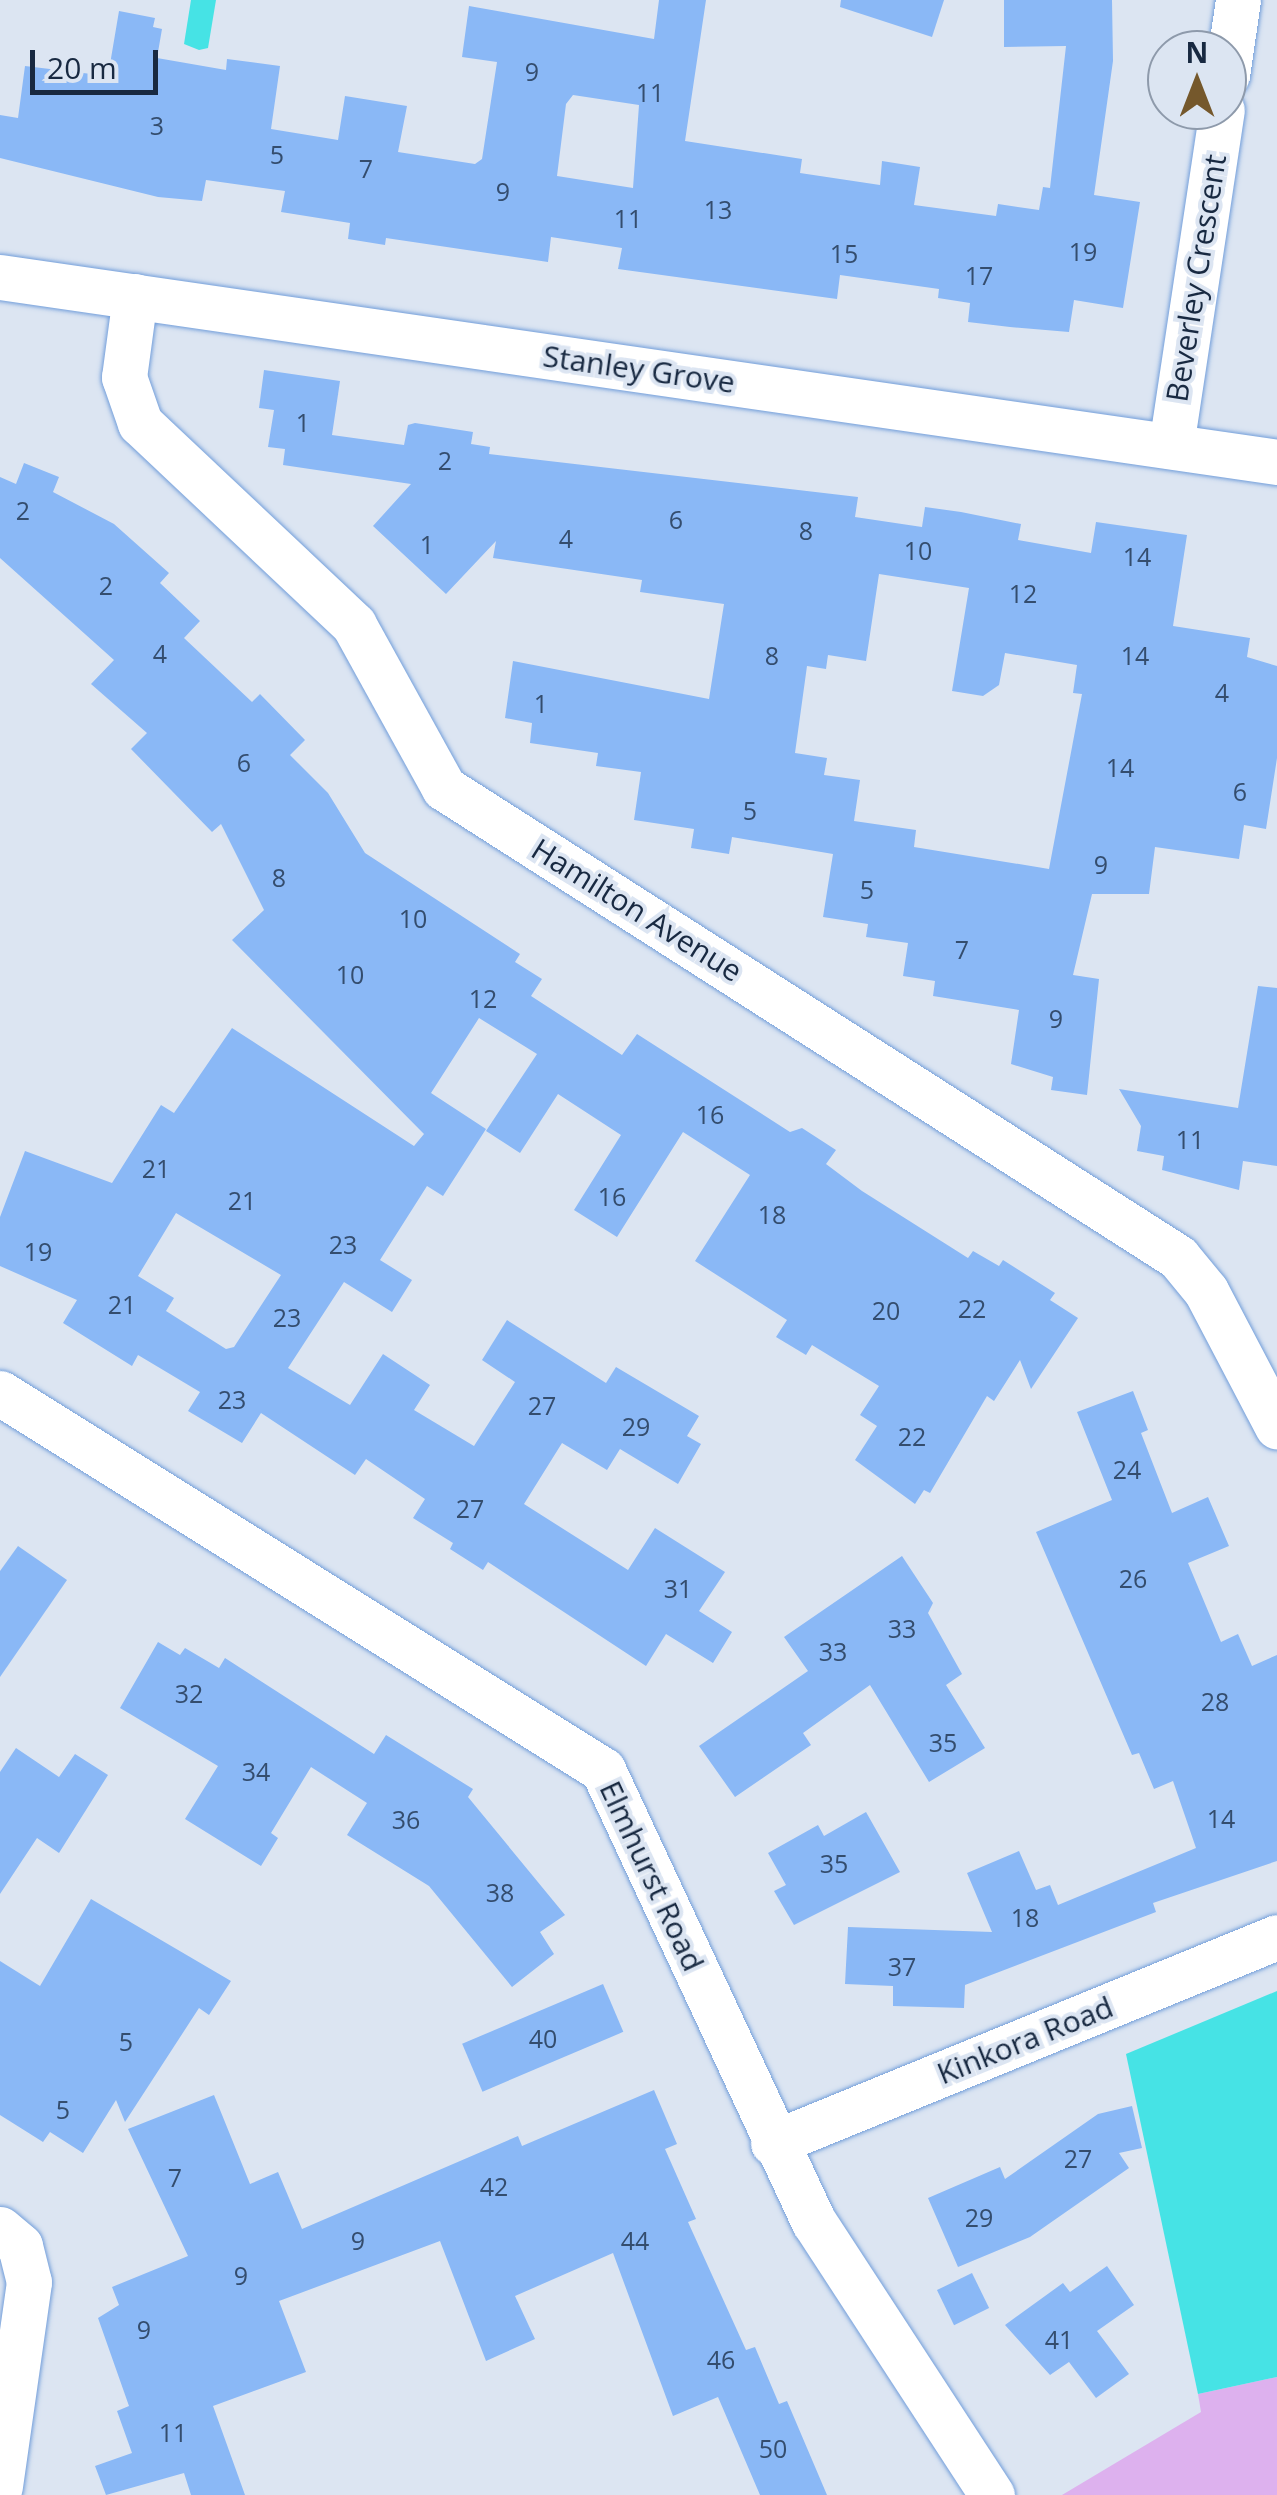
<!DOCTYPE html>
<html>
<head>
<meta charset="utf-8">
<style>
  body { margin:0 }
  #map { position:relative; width:1277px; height:2495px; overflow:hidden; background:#dce5f2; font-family:"Open Sans",sans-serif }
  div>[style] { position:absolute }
  .green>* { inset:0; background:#ddb1ee }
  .water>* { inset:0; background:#46e3e5 }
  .building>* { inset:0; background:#8ab8f6; transform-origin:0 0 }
  .roads { filter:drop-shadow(0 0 2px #729eda) drop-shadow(0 0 2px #729eda) }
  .street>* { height:45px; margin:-22.5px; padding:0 22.5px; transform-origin:22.5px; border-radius:22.5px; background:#fff }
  span { translate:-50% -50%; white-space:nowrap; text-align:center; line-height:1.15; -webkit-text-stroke:8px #dce5f2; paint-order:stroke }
  .number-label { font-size:25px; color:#344d6e }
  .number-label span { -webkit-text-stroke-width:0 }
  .street-label { font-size:30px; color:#182941 }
  .north { position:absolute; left:1147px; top:30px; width:100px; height:100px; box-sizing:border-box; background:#dce5f2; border:2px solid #8e9aab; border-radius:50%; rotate:0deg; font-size:28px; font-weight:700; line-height:40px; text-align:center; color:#182941 }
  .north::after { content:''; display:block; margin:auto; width:35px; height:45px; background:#75582c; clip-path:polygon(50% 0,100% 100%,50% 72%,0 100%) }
  .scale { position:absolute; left:30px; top:50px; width:128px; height:45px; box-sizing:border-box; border:5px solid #182941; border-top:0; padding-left:12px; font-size:30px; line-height:35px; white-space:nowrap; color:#182941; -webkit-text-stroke:8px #dce5f2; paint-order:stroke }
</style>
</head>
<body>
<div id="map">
  <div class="green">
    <i style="clip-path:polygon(1277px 2377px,1277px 2495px,1062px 2495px,1201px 2412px,1198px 2394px)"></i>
  </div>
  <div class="water">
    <i style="clip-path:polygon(191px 0,216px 0,208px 48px,199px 50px,184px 44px)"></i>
    <i style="clip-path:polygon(1277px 1991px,1277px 2377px,1198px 2394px,1126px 2054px)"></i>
  </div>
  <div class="building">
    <i style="clip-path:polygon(evenodd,659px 0,706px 0,685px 141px,802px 159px,800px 173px,880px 185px,882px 161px,920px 167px,914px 205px,996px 216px,998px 204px,1039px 210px,1043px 187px,1050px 188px,1066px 46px,1004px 47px,1004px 0,1112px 0,1113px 61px,1094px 195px,1140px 202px,1123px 308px,1074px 300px,1069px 332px,1010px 327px,968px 322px,970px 303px,938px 298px,939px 289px,840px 275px,837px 299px,618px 269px,622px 248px,551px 237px,548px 262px,386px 238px,385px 245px,348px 239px,350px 223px,281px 212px,285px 191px,206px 180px,202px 201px,158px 197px,0 158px,0 115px,18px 118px,25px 66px,108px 76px,119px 11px,155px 18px,153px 27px,162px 29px,157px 58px,226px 70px,227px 59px,280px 66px,271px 129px,338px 140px,345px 96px,407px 106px,398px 152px,475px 164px,482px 159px,497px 62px,462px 57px,469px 6px,654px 39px,659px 0,573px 95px,639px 105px,633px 188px,557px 176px,566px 104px,573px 95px)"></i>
    <i style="clip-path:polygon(841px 0,944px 0,932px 37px,840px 7px)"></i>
    <i style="clip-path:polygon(evenodd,264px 370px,340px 381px,332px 435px,404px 445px,408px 425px,415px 423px,473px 432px,471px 444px,490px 447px,489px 454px,858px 497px,855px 517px,922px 527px,925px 507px,961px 512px,1021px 524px,1018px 540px,1091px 553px,1096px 522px,1187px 535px,1173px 626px,1250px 638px,1247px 657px,1277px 666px,1277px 758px,1266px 829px,1244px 825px,1239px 859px,1155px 847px,1149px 894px,1092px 894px,1073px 975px,1099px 979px,1087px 1095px,1051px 1090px,1053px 1077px,1011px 1064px,1019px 1010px,933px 996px,935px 981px,903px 976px,908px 943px,866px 937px,868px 924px,823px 917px,833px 854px,732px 837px,729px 854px,691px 848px,694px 829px,634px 820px,641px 772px,596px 766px,598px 753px,530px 743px,532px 723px,505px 718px,513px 661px,709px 699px,724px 604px,640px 592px,642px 580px,493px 558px,496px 541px,446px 594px,373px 526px,411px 484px,283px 465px,285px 449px,268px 447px,274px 410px,259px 408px,264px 370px,879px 574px,969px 588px,952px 691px,983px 696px,999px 685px,1005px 653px,1077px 665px,1073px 693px,1082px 694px,1049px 869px,914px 847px,916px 830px,854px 821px,860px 780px,824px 775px,827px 758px,795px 753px,807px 666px,826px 669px,828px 655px,866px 661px,879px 574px)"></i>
    <i style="clip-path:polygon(evenodd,24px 463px,59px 477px,53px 492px,114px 524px,169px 573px,160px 583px,200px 621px,184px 638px,252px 702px,260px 694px,305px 740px,290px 755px,328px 793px,365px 853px,520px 954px,515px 962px,542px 979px,531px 996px,622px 1055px,637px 1034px,790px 1132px,802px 1128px,836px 1150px,826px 1164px,862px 1191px,968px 1258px,973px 1251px,999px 1266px,1003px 1260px,1055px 1293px,1050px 1300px,1078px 1318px,1031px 1389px,1020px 1360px,994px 1401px,987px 1396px,930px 1493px,924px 1490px,915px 1504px,855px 1460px,877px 1426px,860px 1415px,879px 1386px,812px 1345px,806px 1355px,776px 1337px,787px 1320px,695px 1261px,750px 1175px,683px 1132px,617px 1237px,574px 1210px,621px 1135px,558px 1094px,520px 1153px,486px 1131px,537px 1054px,479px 1018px,431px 1093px,486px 1129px,443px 1196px,427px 1186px,380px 1260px,412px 1280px,392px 1312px,344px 1282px,288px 1368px,350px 1405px,383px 1354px,430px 1385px,414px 1410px,474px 1446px,515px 1382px,482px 1360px,507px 1320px,606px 1383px,616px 1367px,699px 1416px,687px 1436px,701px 1444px,678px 1484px,620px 1449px,607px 1470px,562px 1443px,524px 1504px,628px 1570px,655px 1528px,725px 1572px,699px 1611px,732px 1632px,713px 1663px,666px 1634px,646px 1666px,488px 1562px,483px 1570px,450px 1549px,453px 1543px,413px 1518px,425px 1499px,366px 1459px,355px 1475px,261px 1413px,242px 1443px,188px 1411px,200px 1392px,138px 1355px,132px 1366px,63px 1323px,77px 1300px,0 1266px,0 1217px,25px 1151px,112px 1183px,161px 1105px,174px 1113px,232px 1028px,414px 1146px,424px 1134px,232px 940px,264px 910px,221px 824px,212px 832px,131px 749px,147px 733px,91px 684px,114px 660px,0 558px,0 477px,16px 484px,24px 463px,176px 1213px,281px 1275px,234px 1347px,226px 1349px,166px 1311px,174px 1298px,138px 1276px,176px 1213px)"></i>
    <i style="clip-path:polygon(1258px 986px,1277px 988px,1277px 1166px,1243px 1161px,1239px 1190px,1162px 1170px,1164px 1156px,1137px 1151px,1141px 1126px,1119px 1089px,1238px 1108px)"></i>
    <i style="clip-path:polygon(1133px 1391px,1148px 1430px,1141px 1433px,1172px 1513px,1208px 1497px,1229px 1546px,1188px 1563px,1221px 1642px,1238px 1634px,1252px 1666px,1277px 1655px,1277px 1861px,1153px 1903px,1156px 1912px,965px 1985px,964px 2008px,893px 2006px,893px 1986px,845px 1984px,848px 1927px,992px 1932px,967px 1873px,1019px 1851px,1036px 1890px,1050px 1885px,1058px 1905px,1196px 1848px,1173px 1781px,1154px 1789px,1139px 1753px,1132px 1755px,1036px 1532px,1112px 1500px,1077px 1412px)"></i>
    <i style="clip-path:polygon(18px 1546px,67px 1580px,0 1677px,0 1571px)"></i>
    <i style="clip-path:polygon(902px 1556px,933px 1603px,928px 1613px,962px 1674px,946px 1685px,985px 1748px,929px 1782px,870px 1685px,803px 1733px,811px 1745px,735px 1797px,699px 1746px,808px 1671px,784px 1637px)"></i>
    <i style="clip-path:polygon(158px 1642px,180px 1655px,185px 1648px,219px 1668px,225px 1658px,374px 1754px,386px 1735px,473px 1789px,468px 1797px,565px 1915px,540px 1932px,554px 1954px,512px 1987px,429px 1886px,347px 1835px,367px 1803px,311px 1767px,271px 1833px,278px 1838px,261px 1866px,185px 1819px,218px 1766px,120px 1708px)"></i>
    <i style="clip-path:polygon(16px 1748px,59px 1777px,75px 1754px,108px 1775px,59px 1853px,37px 1838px,0 1894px,0 1772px)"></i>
    <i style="clip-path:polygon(866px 1812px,900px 1872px,794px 1925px,774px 1891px,786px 1885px,768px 1853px,818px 1825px,824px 1836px)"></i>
    <i style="clip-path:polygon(91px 1899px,231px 1981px,209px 2015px,199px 2008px,125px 2122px,116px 2100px,83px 2153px,50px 2132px,43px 2142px,0 2115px,0 1961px,40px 1986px)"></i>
    <i style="left:603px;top:1984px;width:52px;height:153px;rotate:67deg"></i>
    <i style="clip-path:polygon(654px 2090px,677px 2144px,665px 2149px,696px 2219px,688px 2222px,746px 2350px,755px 2347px,779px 2404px,787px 2401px,827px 2495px,760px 2495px,718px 2397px,673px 2416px,613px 2253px,515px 2296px,535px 2339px,486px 2361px,440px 2241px,279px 2301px,306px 2372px,213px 2406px,245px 2495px,191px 2495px,184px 2473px,106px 2495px,95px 2466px,132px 2453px,117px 2411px,129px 2406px,98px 2318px,119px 2305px,112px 2287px,188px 2256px,128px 2129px,214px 2095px,250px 2184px,278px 2172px,302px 2229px,518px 2136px,522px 2146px)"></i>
    <i style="clip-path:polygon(1132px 2106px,1142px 2148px,1119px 2153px,1129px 2168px,1030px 2237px,958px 2267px,928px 2198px,1000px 2167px,1005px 2179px,1098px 2114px)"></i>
    <i style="clip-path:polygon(1107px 2266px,1134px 2305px,1097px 2331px,1129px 2374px,1096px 2398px,1069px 2362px,1050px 2375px,1005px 2325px,1063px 2283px,1070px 2292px)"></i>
    <i style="left:972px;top:2273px;width:39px;height:39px;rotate:64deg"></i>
  </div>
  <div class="roads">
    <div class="street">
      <i style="left:1227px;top:75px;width:76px;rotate:-81.7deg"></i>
      <i style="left:0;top:277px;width:1290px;rotate:8.24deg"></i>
      <i style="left:135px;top:296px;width:82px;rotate:97.7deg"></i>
      <i style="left:124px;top:377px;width:49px;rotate:70.8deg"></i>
      <i style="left:140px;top:423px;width:294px;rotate:43.3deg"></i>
      <i style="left:354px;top:625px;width:186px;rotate:61.1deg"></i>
      <i style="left:444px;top:788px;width:871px;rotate:32.58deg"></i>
      <i style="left:1178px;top:1257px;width:44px;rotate:50.5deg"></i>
      <i style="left:1206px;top:1291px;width:153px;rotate:62.3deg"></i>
      <i style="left:1171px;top:446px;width:340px;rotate:-81.4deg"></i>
      <i style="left:0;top:1393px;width:711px;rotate:32.01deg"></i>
      <i style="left:603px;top:1770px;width:499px;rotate:65deg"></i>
      <i style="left:814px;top:2222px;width:326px;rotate:56.9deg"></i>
      <i style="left:773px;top:2143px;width:544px;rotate:-22.23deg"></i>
      <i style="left:0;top:2229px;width:26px;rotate:40deg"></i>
      <i style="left:20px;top:2246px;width:37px;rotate:76deg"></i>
      <i style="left:29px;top:2282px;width:207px;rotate:98.1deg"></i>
    </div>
  </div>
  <div class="number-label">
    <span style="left:532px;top:71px">9</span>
    <span style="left:650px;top:92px">11</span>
    <span style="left:157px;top:125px">3</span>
    <span style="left:277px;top:154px">5</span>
    <span style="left:366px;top:168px">7</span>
    <span style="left:503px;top:191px">9</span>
    <span style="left:718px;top:209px">13</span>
    <span style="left:628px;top:218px">11</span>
    <span style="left:1083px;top:251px">19</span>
    <span style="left:844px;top:253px">15</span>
    <span style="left:979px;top:275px">17</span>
    <span style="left:303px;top:422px">1</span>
    <span style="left:445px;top:460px">2</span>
    <span style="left:23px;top:510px">2</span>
    <span style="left:676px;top:519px">6</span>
    <span style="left:806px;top:530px">8</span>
    <span style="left:566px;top:538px">4</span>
    <span style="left:427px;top:544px">1</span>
    <span style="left:918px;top:550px">10</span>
    <span style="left:1137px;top:556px">14</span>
    <span style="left:106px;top:585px">2</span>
    <span style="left:1023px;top:593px">12</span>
    <span style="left:160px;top:653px">4</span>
    <span style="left:772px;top:655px">8</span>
    <span style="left:1135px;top:655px">14</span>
    <span style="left:1222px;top:692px">4</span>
    <span style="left:541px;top:703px">1</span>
    <span style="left:244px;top:762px">6</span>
    <span style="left:1120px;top:767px">14</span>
    <span style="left:1240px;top:791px">6</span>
    <span style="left:750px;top:810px">5</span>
    <span style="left:1101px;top:864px">9</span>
    <span style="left:279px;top:877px">8</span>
    <span style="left:867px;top:889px">5</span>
    <span style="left:413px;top:918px">10</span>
    <span style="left:962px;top:949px">7</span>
    <span style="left:350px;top:974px">10</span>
    <span style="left:483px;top:998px">12</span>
    <span style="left:1056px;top:1018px">9</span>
    <span style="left:710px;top:1114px">16</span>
    <span style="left:1190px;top:1139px">11</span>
    <span style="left:156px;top:1168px">21</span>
    <span style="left:612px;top:1196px">16</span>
    <span style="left:242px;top:1200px">21</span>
    <span style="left:772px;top:1214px">18</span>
    <span style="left:343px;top:1244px">23</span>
    <span style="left:38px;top:1251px">19</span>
    <span style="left:122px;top:1304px">21</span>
    <span style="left:972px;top:1308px">22</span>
    <span style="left:886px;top:1310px">20</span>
    <span style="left:287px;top:1317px">23</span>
    <span style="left:232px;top:1399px">23</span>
    <span style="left:542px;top:1405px">27</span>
    <span style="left:636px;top:1426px">29</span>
    <span style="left:912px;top:1436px">22</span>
    <span style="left:1127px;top:1469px">24</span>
    <span style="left:470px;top:1508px">27</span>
    <span style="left:1133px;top:1578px">26</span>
    <span style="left:678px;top:1588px">31</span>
    <span style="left:902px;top:1628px">33</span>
    <span style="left:833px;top:1651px">33</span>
    <span style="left:189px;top:1693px">32</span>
    <span style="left:1215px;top:1701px">28</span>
    <span style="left:943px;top:1742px">35</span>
    <span style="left:256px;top:1771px">34</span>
    <span style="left:1221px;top:1818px">14</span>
    <span style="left:406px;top:1819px">36</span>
    <span style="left:834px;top:1863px">35</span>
    <span style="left:500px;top:1892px">38</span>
    <span style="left:1025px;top:1917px">18</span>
    <span style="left:902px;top:1966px">37</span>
    <span style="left:543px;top:2038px">40</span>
    <span style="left:126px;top:2041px">5</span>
    <span style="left:63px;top:2109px">5</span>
    <span style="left:1078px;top:2158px">27</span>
    <span style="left:175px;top:2177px">7</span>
    <span style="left:494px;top:2186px">42</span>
    <span style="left:979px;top:2217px">29</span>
    <span style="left:358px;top:2240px">9</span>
    <span style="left:635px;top:2240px">44</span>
    <span style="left:241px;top:2275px">9</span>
    <span style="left:144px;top:2329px">9</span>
    <span style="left:1059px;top:2339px">41</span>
    <span style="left:721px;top:2359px">46</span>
    <span style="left:173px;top:2432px">11</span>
    <span style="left:773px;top:2448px">50</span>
  </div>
  <div class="street-label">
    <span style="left:1196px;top:278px;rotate:-81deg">Beverley Crescent</span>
    <span style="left:639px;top:369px;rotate:8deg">Stanley Grove</span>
    <span style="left:637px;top:910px;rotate:32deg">Hamilton Avenue</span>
    <span style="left:652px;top:1876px;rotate:65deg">Elmhurst Road</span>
    <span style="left:1025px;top:2040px;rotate:-22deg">Kinkora Road</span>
  </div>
  <div class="north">N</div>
  <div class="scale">20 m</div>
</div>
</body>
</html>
